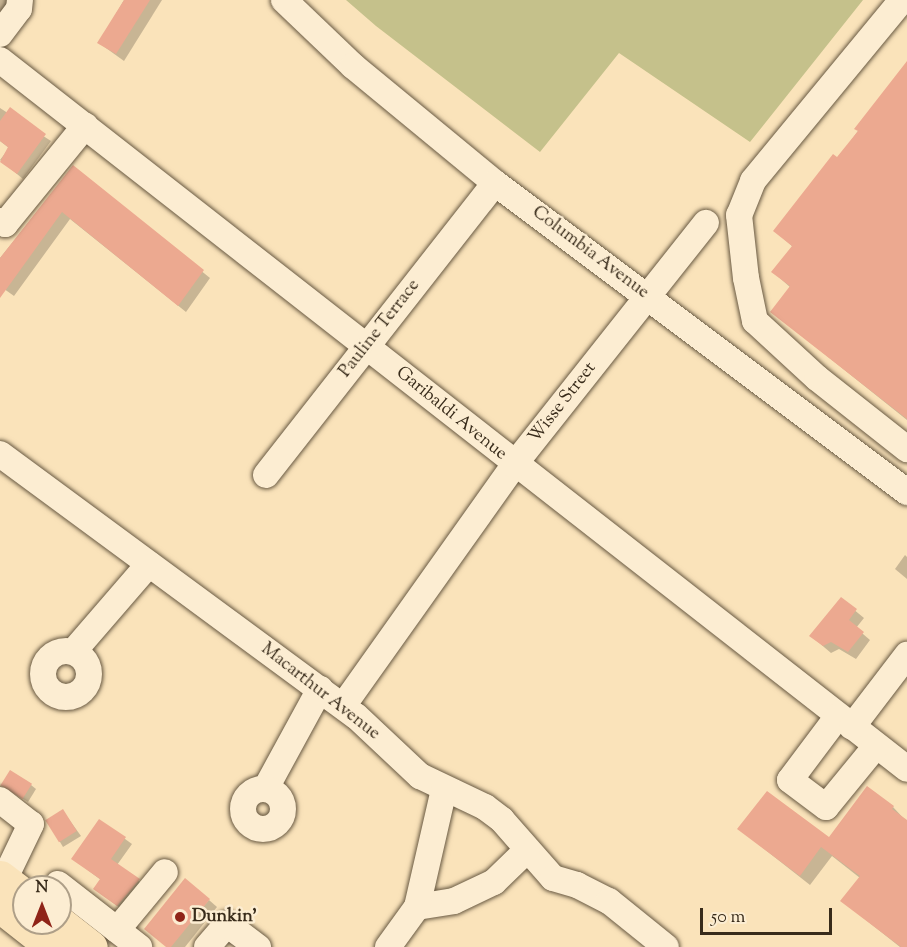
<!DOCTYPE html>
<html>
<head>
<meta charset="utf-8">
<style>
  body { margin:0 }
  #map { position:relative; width:907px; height:947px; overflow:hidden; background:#fae3ba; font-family:"Sorts Mill Goudy",serif }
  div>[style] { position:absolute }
  .green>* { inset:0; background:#c5c18b }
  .shadow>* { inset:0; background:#0003 }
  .building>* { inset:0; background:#eca990; transform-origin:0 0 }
  .roads { filter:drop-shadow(0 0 2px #685942) drop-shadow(0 0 2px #685942) }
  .minor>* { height:26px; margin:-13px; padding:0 13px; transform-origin:13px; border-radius:13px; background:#fcedd2 }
  .minor>.ring { margin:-13px; padding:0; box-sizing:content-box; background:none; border:26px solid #fcedd2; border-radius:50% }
  .highway>* { height:33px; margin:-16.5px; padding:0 16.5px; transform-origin:16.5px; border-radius:16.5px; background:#fae3ba }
  .dots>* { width:16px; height:16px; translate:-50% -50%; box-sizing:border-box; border:3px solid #fcedd2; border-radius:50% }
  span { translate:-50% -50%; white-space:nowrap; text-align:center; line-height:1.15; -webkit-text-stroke:5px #fcedd2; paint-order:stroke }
  .street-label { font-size:18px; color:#382b1a }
  .poi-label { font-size:18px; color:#382b1a; font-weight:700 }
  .left { translate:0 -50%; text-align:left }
  .north { position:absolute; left:12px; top:875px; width:60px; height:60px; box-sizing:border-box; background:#fcedd2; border:2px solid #ae9f88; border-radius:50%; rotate:0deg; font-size:16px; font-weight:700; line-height:24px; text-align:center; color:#382b1a }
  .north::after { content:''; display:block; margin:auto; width:21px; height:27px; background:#8f2418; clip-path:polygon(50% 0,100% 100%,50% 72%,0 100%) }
  .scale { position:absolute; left:700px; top:908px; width:132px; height:27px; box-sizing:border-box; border:3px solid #382b1a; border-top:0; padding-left:8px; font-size:18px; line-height:21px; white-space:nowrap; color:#382b1a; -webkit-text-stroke:4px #fcedd2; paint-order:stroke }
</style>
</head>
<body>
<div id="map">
  <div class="green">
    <i style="clip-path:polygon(346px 0,863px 0,750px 142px,619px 53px,540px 152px,376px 26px)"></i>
  </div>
  <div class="shadow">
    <i style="clip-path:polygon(0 0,14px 0,0 20px)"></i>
    <i style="clip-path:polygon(124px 0,162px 0,124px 61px,99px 43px)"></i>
    <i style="clip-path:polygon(907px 63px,907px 420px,772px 312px,791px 288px,773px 272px,793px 247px,775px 231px,837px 160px)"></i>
    <i style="clip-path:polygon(0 108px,51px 141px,23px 179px,0 160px,9px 148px,0 141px)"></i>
    <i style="clip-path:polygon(73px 167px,210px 278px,186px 312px,70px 219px,14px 296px,0 286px,0 258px)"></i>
    <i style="clip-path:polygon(905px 555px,907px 557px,907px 579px,895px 569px)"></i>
    <i style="clip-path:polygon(841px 599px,864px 618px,856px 628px,870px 640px,856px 659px,839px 649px,831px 653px,811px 636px)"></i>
    <i style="clip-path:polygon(2px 785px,31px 785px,36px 789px,28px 802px)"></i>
    <i style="clip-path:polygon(893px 807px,907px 822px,907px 947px,900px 947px,842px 901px,860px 878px,832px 856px,810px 885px,739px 829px,829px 839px)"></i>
    <i style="clip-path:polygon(63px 811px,81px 836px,63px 847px,47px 820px)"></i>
    <i style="clip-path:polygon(100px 821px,132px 844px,117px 865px,145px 886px,124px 911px,95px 889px,101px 880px,73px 859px)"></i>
    <i style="clip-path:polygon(209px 900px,217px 907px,185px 947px,166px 947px)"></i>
  </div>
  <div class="building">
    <i style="clip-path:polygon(124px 0,150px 0,116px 54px,97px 43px)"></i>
    <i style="clip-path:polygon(907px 61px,907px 419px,770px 312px,790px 286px,771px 272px,792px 246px,773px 231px,833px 154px,837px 157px,858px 131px,854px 129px)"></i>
    <i style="clip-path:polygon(10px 107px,46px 134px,17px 174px,0 162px,8px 147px,0 141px,0 121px)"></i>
    <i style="clip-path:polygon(73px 165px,204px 270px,178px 306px,62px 212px,0 298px,0 258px)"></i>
    <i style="clip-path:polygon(841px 597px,857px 609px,849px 620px,864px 632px,848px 652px,831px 642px,823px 646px,809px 636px)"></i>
    <i style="left:10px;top:770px;width:26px;height:18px;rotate:32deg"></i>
    <i style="clip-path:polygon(867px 786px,894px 806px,892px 809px,907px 820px,907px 947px,901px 947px,840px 901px,860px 876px,821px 847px,800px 876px,737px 829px,767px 791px,829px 837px)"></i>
    <i style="left:63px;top:809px;width:26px;height:21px;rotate:58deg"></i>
    <i style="clip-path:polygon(99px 819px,126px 837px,111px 859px,140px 879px,117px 906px,93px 889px,100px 879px,71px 859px)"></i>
    <i style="clip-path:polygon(185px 878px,210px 899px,171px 947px,166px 947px,144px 929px)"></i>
  </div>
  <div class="roads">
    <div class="minor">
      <i style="left:284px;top:0;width:95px;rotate:43.7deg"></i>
      <i style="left:353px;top:66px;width:184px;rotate:39.5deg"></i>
      <i style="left:495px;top:183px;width:515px;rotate:36.87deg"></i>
      <i style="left:902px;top:0;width:234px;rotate:129.5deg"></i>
      <i style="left:753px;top:181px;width:37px;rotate:112deg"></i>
      <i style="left:739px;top:215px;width:63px;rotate:83.7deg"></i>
      <i style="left:746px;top:278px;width:44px;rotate:78.2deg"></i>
      <i style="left:755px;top:321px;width:84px;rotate:42.6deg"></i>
      <i style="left:817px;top:378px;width:115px;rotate:38.3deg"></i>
      <i style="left:0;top:34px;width:31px;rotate:-53deg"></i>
      <i style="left:19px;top:9px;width:9px;rotate:-84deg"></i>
      <i style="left:0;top:60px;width:1151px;rotate:38.01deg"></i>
      <i style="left:0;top:221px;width:6px;rotate:31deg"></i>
      <i style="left:5px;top:224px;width:127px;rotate:-50.8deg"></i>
      <i style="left:0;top:454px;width:442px;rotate:36.4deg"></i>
      <i style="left:356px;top:716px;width:88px;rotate:43.2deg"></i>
      <i style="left:420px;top:776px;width:72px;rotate:25.5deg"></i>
      <i style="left:485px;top:807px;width:21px;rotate:37deg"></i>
      <i style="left:502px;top:820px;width:77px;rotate:48.7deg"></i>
      <i style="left:553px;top:878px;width:25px;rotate:16deg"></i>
      <i style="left:577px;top:885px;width:36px;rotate:27deg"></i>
      <i style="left:609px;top:901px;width:73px;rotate:38.9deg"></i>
      <i style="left:266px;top:475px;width:371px;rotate:-51.9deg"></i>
      <i class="ring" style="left:43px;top:651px;width:20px;height:20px"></i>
      <i style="left:73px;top:652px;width:116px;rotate:-49.2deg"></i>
      <i style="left:343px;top:706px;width:296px;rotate:-54.6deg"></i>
      <i style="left:514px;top:465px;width:309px;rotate:-51.6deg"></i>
      <i style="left:838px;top:716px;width:80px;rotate:126.9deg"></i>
      <i style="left:790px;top:780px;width:45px;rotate:36.9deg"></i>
      <i style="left:826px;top:807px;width:79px;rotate:-50.7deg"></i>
      <i style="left:852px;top:727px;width:91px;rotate:-52.6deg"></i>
      <i style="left:266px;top:788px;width:113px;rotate:-61.4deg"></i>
      <i class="ring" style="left:243px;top:789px;width:14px;height:14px"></i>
      <i style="left:0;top:800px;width:39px;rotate:38deg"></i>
      <i style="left:31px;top:824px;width:62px;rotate:115.7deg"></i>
      <i style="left:58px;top:884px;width:103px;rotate:37.9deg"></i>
      <i style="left:417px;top:907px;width:37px;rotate:-9deg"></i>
      <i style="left:454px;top:901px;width:44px;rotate:-25.4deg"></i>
      <i style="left:494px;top:882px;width:46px;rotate:-44.1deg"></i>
      <i style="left:117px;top:930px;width:75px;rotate:-50.4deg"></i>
      <i style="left:207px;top:947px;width:30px;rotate:-49deg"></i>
      <i style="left:227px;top:924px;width:39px;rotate:37deg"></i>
      <i style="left:388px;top:947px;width:49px;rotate:-54.1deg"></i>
      <i style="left:417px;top:907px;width:121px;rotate:-77.1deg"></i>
    </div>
    <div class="highway">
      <i style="left:0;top:877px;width:30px;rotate:37deg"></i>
      <i style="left:0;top:906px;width:66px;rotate:38.3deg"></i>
      <i style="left:60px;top:923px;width:39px;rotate:38deg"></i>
    </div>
  </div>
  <div class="dots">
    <i style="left:180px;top:917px;background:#8f2418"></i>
  </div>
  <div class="street-label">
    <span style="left:590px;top:253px;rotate:37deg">Columbia Avenue</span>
    <span style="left:380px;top:329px;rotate:-52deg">Pauline Terrace</span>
    <span style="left:563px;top:403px;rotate:-52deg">Wisse Street</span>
    <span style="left:451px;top:414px;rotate:39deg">Garibaldi Avenue</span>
    <span style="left:320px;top:692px;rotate:38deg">Macarthur Avenue</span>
  </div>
  <div class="poi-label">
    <span class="left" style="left:192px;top:917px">Dunkin'</span>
  </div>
  <div class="north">N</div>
  <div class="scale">50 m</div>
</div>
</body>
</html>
